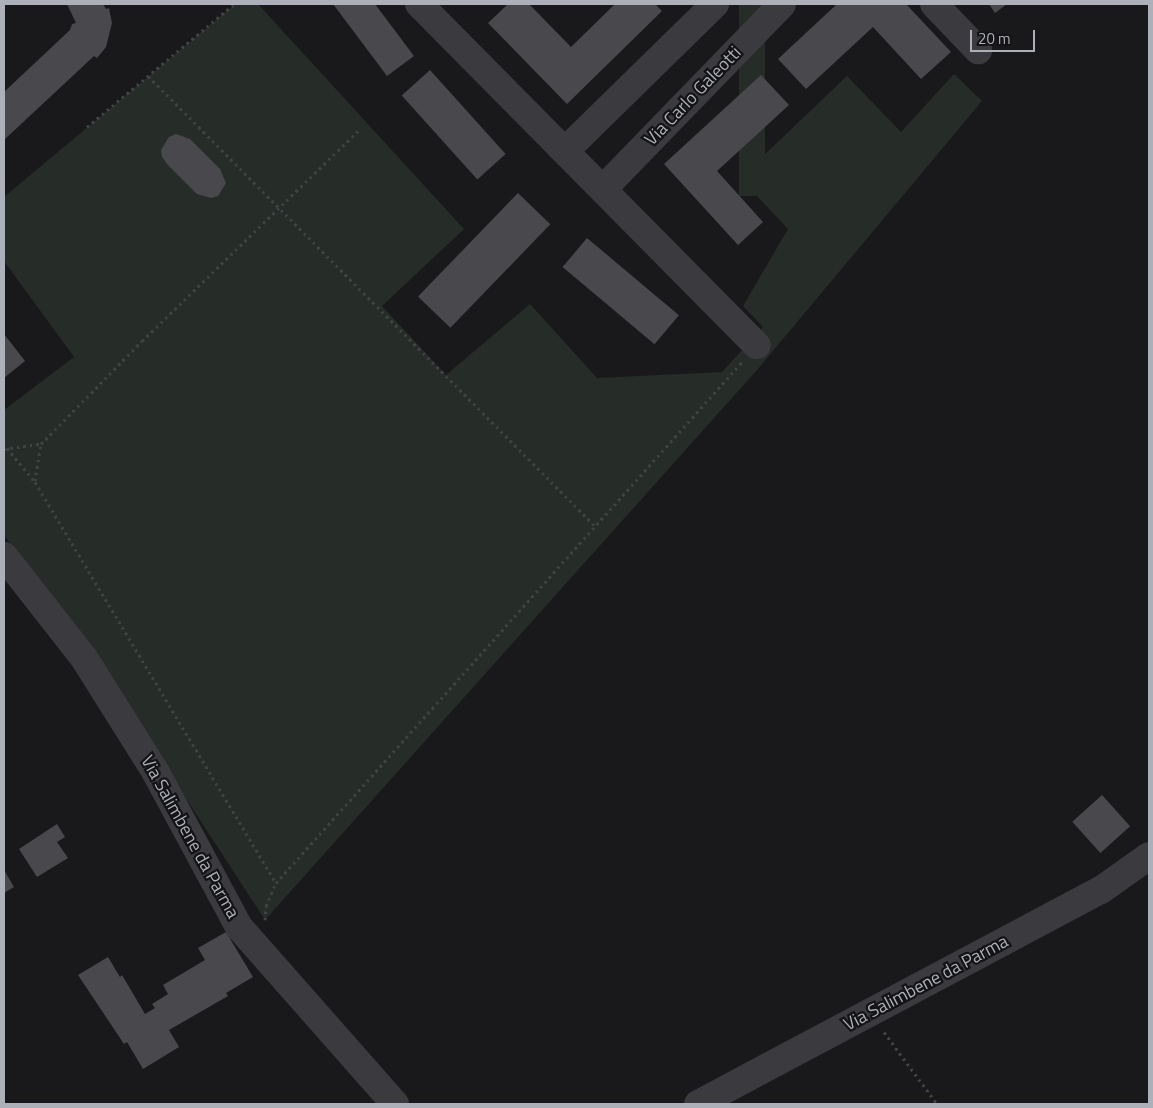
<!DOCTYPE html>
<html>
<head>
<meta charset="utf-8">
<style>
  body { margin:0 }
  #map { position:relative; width:1153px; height:1108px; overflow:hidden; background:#19191b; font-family:"Titillium Web",sans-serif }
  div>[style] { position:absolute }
  .green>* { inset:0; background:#262c27; transform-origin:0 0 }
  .building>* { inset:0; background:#49494d; transform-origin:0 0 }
  .path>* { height:3px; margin-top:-1.5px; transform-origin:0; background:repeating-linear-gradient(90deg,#414246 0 2.5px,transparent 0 6.5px) }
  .minor>* { height:28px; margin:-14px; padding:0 14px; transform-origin:14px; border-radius:14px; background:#3b3b3f }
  span { translate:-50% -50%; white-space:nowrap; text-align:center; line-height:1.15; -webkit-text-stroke:4.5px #141416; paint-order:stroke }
  .street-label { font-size:18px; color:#adb0b9 }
  .frame { position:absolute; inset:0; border:5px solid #adb0b9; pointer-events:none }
  .scale { position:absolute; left:970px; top:30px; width:65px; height:22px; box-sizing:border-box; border:2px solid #adb0b9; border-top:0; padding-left:6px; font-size:15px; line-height:18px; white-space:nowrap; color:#adb0b9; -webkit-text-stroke:4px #141416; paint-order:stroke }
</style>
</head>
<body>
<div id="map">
  <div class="green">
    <i style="clip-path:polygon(235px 4px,258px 4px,464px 229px,382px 306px,446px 375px,530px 304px,597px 378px,722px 372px,763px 327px,743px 306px,788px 229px,740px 178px,847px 76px,901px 132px,954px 74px,982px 101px,757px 370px,265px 920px,92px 654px,4px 535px,4px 410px,74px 357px,4px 261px,4px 197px)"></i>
    <i style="left:739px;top:4px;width:26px;height:192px"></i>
  </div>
  <div class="building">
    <i style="clip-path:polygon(67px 4px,103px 4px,106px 9px,109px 8px,112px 23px,106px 47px,97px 58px,94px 56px,4px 140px,4px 92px,70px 30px,72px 24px,76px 23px)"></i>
    <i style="clip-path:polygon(333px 4px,375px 4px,414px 56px,387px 76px)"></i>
    <i style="clip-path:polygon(508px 4px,529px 4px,571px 47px,615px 4px,655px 4px,662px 11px,567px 104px,488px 23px)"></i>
    <i style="clip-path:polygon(837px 4px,906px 4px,951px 52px,921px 79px,873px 27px,806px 89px,778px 59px)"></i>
    <i style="clip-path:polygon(989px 4px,1007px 4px,995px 13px)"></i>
    <i style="left:430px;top:70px;width:113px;height:38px;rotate:48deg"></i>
    <i style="clip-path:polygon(761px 75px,789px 105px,717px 171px,763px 222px,738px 245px,664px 164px)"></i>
    <i style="clip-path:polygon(176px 134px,190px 139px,220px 169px,226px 183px,218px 196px,211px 198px,197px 194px,167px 164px,162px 157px,161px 150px,169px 137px)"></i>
    <i style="left:518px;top:193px;width:45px;height:144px;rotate:44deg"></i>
    <i style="left:587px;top:238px;width:120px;height:38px;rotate:40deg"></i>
    <i style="clip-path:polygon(4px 334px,25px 361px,4px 378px)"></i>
    <i style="left:1102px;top:795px;width:42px;height:40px;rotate:48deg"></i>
    <i style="clip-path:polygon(57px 824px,65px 837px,57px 842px,68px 858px,37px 877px,19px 849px)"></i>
    <i style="clip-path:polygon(4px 870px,14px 887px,4px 893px)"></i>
    <i style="clip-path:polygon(226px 932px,253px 977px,226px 993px,228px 996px,169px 1030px,179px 1047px,143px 1069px,127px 1042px,124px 1044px,78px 975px,108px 957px,120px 977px,122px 975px,145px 1014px,155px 1008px,152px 1004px,168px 994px,163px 985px,205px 960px,198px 948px)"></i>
  </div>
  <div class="path">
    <i style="left:148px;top:76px;width:634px;rotate:45.19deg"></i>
    <i style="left:87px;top:127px;width:192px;rotate:-39.9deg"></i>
    <i style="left:7px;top:448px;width:44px;rotate:50.5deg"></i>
    <i style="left:35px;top:482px;width:468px;rotate:59deg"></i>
    <i style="left:4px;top:449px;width:37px;rotate:-8deg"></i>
    <i style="left:35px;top:481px;width:37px;rotate:-81deg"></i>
    <i style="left:41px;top:444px;width:144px;rotate:-45.6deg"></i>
    <i style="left:142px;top:341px;width:304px;rotate:-44.2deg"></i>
    <i style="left:265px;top:920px;width:14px;rotate:-86deg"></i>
    <i style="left:266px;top:906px;width:25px;rotate:-67deg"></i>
    <i style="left:276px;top:883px;width:699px;rotate:-48.19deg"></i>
    <i style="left:884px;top:1032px;width:89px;rotate:53.6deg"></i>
  </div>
  <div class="minor">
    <i style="left:419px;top:4px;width:480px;rotate:45.3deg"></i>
    <i style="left:934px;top:4px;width:64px;rotate:46.3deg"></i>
    <i style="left:565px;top:151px;width:210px;rotate:-44.4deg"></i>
    <i style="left:603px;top:189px;width:257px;rotate:-45.9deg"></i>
    <i style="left:4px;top:556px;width:130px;rotate:51.9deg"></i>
    <i style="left:84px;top:658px;width:133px;rotate:57.9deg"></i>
    <i style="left:155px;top:771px;width:177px;rotate:61.7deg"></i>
    <i style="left:239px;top:927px;width:236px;rotate:48.6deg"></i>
    <i style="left:698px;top:1104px;width:456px;rotate:-28deg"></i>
    <i style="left:1101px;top:890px;width:59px;rotate:-35.3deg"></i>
  </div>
  <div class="street-label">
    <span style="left:693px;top:96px;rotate:-46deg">Via Carlo Galeotti</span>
    <span style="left:190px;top:837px;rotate:61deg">Via Salimbene da Parma</span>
    <span style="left:926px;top:983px;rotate:-28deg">Via Salimbene da Parma</span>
  </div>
  <div class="frame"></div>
  <div class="scale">20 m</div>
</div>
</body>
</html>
